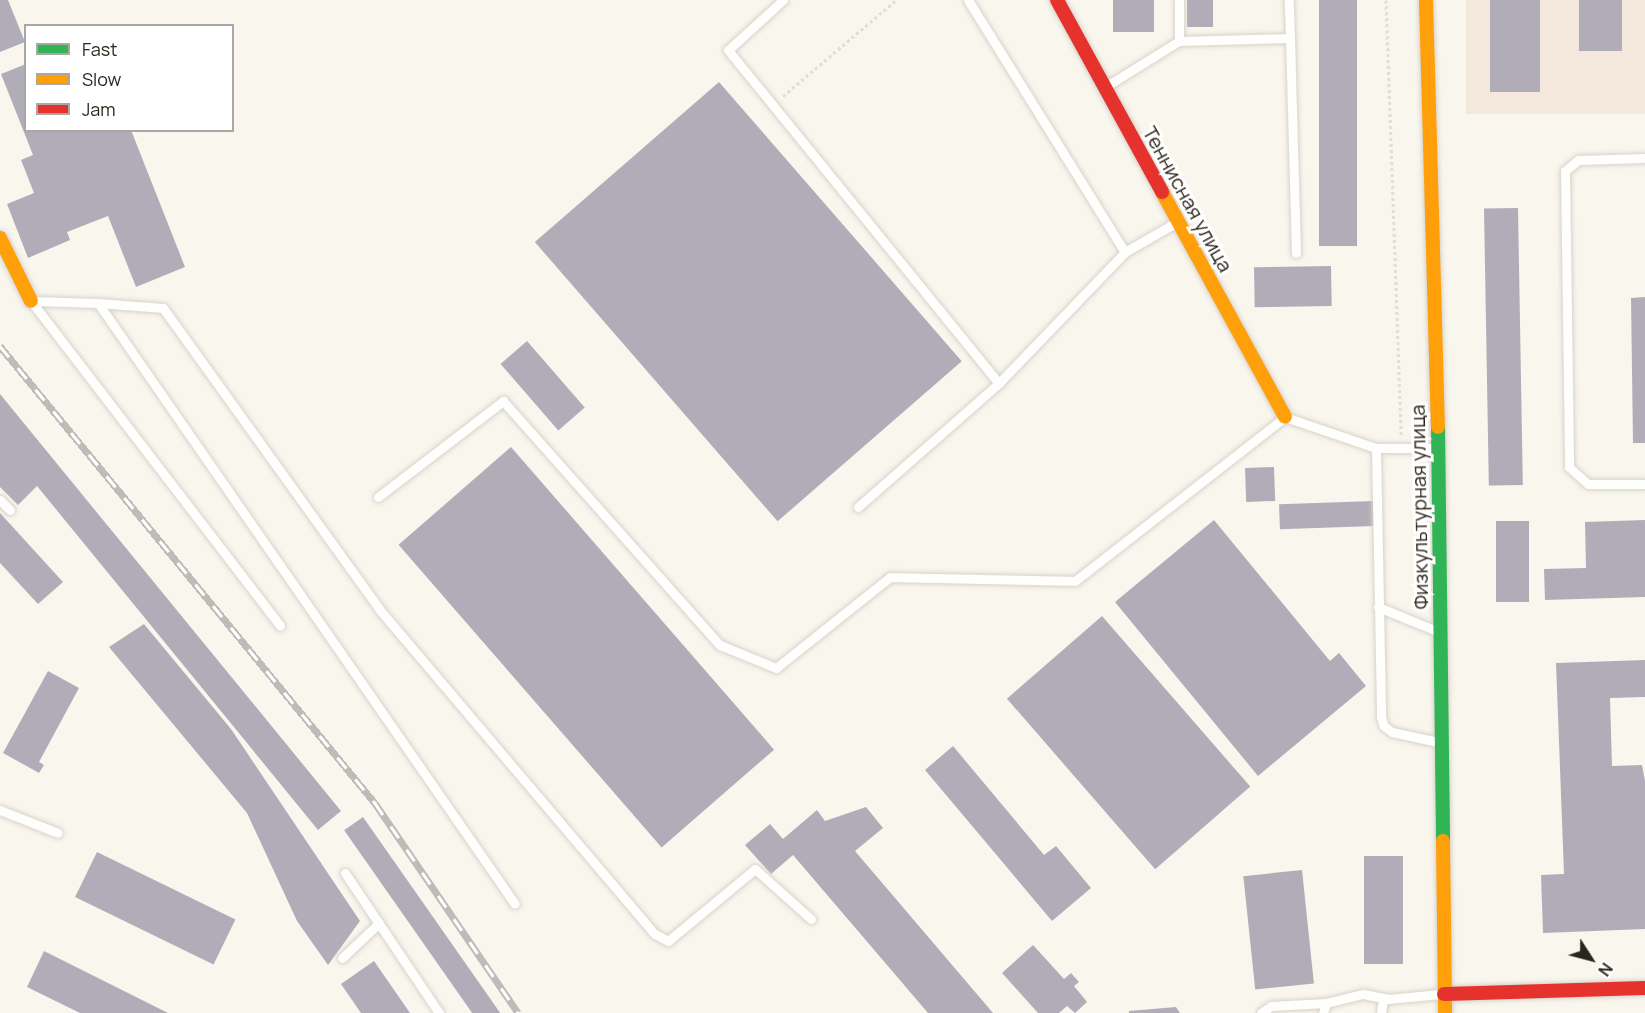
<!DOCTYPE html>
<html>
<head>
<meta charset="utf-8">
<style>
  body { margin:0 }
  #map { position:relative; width:1645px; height:1013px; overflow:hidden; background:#f9f6ee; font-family:Manrope,sans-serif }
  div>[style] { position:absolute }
  .education>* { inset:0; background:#f4e8dc; transform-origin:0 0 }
  .building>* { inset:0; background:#b1adb8; transform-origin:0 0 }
  .path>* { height:3px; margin-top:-1.5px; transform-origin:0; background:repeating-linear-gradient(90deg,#e0dedb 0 3px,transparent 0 6px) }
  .roads { filter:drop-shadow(0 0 2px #d7d3cb) drop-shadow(0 0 2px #d7d3cb) }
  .lane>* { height:9px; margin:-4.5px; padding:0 4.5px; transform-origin:4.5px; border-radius:4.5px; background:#fefefc }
  .fast>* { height:14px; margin:-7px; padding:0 7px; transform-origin:7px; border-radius:7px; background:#30b455 }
  .slow>* { height:14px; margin:-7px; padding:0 7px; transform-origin:7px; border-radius:7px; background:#ff9f0a }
  .jam>* { height:14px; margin:-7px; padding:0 7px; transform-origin:7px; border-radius:7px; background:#e5322d }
  .rail>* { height:7px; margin-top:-3.5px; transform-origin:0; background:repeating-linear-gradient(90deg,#fff 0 14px,#bdbcb9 0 28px); box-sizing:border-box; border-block:2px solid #bdbcb9 }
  span { translate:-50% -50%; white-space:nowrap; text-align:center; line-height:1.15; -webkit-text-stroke:6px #fff; paint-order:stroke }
  .street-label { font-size:20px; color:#2a261c }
  .legend { position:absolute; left:24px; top:24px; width:210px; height:108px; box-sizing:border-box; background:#fff; border:2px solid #aaa8a4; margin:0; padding:8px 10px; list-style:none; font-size:18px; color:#2a261c }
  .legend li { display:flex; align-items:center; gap:12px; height:30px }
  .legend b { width:30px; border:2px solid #aaa8a4 }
  .north { position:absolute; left:1561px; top:929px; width:60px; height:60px; -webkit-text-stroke:4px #fff; paint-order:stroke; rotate:126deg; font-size:16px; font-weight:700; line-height:24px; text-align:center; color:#2a261c }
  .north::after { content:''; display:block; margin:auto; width:21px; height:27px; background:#2a261c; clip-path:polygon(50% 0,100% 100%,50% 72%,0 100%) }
</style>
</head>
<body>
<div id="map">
  <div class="education">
    <i style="left:1466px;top:0;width:179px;height:114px"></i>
  </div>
  <div class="building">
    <i style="clip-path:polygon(0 0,8px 0,25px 42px,0 52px)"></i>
    <i style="left:1113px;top:0;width:41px;height:32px"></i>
    <i style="left:1187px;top:0;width:26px;height:27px"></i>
    <i style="left:1319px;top:0;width:38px;height:246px"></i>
    <i style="left:1490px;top:0;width:50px;height:92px"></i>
    <i style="left:1579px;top:0;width:43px;height:51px"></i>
    <i style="clip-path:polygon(26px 64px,26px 130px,131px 130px,185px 267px,136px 287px,108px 216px,67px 232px,70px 240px,28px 258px,7px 204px,34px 193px,21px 160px,33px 155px,1px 74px)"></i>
    <i style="left:719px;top:82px;width:370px;height:244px;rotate:49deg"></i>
    <i style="left:1518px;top:208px;width:277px;height:34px;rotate:89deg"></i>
    <i style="left:1331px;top:266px;width:40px;height:77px;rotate:89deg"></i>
    <i style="clip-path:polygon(1645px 297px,1645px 443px,1633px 443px,1631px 298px)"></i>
    <i style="left:527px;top:341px;width:88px;height:35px;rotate:49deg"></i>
    <i style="clip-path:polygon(0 394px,341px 811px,318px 830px,37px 486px,18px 505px,0 487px)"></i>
    <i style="left:511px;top:447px;width:401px;height:149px;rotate:49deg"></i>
    <i style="left:1274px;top:467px;width:34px;height:29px;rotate:88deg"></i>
    <i style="left:1374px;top:501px;width:25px;height:95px;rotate:88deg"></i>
    <i style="clip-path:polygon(0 513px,63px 582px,38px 604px,0 563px)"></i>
    <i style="clip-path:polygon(1214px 520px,1330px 661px,1339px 653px,1366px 686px,1258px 776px,1115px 602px)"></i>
    <i style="clip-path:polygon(1645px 520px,1645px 597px,1545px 600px,1544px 569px,1586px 568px,1585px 522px)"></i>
    <i style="left:1496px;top:521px;width:33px;height:81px"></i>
    <i style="left:1102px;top:616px;width:226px;height:126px;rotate:49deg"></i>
    <i style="clip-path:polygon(144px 624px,231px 729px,360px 921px,328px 965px,297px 921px,247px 813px,109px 647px)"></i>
    <i style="clip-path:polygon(1645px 660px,1645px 697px,1610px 698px,1612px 766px,1642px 765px,1645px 781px,1645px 929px,1543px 933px,1541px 875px,1564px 874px,1556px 663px)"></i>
    <i style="clip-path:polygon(48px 671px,79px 688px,39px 762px,44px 765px,39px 773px,3px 753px)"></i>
    <i style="clip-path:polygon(953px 746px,1044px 855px,1056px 846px,1091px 888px,1052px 921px,925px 770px)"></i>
    <i style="clip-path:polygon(866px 807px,883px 828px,855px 851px,993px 1013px,928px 1013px,793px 855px,771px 874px,745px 845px,770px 824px,783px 839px,817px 810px,825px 821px)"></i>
    <i style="left:363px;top:817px;width:239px;height:23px;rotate:55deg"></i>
    <i style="left:97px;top:852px;width:154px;height:50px;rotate:26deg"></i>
    <i style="left:1364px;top:856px;width:39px;height:108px"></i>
    <i style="left:1302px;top:870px;width:114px;height:59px;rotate:84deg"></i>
    <i style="clip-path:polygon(1033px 945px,1064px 979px,1071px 973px,1079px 982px,1074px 986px,1087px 1002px,1075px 1013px,1067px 1006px,1059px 1013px,1038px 1013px,1002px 973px)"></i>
    <i style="clip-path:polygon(44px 951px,168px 1013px,80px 1013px,27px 987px)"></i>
    <i style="clip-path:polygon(374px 961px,410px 1013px,361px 1013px,341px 984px)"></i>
    <i style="clip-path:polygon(1176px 1007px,1180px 1013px,1129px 1013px,1129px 1011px)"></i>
  </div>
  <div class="path">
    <i style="left:1386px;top:0;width:436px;rotate:88deg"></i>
    <i style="left:783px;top:96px;width:148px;rotate:-40.3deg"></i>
  </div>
  <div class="roads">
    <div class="lane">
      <i style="left:783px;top:0;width:74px;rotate:137.7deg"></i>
      <i style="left:728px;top:50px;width:429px;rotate:50.9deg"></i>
      <i style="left:968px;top:0;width:297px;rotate:58.1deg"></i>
      <i style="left:1179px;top:0;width:41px;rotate:90deg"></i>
      <i style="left:1179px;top:41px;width:111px;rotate:-1.5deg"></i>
      <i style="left:1290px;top:38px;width:38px;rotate:-92deg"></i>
      <i style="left:1290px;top:38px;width:215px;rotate:88.4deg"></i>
      <i style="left:1105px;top:87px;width:87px;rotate:-31.9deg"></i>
      <i style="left:1645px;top:158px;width:67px;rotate:178.3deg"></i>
      <i style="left:1578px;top:160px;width:17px;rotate:140deg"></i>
      <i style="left:1565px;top:171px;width:296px;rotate:89.2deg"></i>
      <i style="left:1569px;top:467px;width:25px;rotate:42deg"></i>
      <i style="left:1588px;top:484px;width:57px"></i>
      <i style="left:31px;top:301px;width:409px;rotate:52.5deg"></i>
      <i style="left:33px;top:301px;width:65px;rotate:1.8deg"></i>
      <i style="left:98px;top:303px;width:731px;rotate:55.25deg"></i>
      <i style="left:98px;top:303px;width:65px;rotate:4.4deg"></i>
      <i style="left:163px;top:308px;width:370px;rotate:54.3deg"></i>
      <i style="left:379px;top:609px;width:426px;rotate:49.7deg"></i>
      <i style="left:655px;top:934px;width:15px;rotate:28deg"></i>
      <i style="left:668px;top:941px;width:113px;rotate:-39.6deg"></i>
      <i style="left:755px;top:869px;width:75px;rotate:41.8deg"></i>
      <i style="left:1376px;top:448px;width:269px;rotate:88.9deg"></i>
      <i style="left:1381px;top:717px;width:9px;rotate:72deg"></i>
      <i style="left:1384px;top:726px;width:10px;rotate:37deg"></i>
      <i style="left:1392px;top:732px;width:47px;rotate:12.3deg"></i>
      <i style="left:378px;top:497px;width:158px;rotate:-37.5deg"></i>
      <i style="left:503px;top:401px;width:327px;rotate:48.4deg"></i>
      <i style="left:720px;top:645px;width:61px;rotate:22.3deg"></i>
      <i style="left:776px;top:668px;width:146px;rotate:-38.6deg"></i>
      <i style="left:890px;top:577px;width:185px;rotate:1.2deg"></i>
      <i style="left:1075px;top:581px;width:266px;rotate:-38deg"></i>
      <i style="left:1285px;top:417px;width:96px;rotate:18.8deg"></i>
      <i style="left:1376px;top:448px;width:61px"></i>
      <i style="left:0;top:500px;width:14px;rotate:45deg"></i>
      <i style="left:858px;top:507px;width:188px;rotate:-41.3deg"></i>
      <i style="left:999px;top:383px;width:182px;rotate:-46.1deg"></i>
      <i style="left:1125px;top:252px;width:60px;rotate:-30deg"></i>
      <i style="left:1378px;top:607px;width:64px;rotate:22.1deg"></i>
      <i style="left:0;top:810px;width:62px;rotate:21.6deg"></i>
      <i style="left:345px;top:873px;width:169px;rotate:56.1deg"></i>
      <i style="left:342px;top:958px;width:51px;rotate:-43.4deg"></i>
      <i style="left:1261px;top:1013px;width:12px;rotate:-35deg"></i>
      <i style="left:1271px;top:1006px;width:55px;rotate:-3.1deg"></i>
      <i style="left:1323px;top:1013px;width:10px;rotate:-73deg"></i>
      <i style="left:1326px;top:1003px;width:38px;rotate:-14deg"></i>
      <i style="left:1363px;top:994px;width:25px;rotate:11deg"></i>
      <i style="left:1388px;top:999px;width:53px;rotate:-5.4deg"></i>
      <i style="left:1381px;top:1013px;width:15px;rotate:-82deg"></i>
    </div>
    <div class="fast">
      <i style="left:1438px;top:427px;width:414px;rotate:89.3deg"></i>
    </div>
    <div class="slow">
      <i style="left:1426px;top:0;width:427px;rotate:88.4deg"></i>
      <i style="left:1162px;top:192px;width:256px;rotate:61.3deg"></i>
      <i style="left:0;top:238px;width:70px;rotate:63.8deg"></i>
      <i style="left:1443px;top:841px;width:172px;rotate:89.3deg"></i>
    </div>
    <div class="jam">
      <i style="left:1057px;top:0;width:219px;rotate:61.3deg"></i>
      <i style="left:1444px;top:994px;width:201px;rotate:-1.7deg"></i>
    </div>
  </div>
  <div class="rail">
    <i style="left:0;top:346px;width:591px;rotate:50.63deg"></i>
    <i style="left:375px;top:803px;width:254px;rotate:55.7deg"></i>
  </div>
  <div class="street-label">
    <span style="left:1188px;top:199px;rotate:61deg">Теннисная улица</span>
    <span style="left:1419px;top:507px;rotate:-91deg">Физкультурная улица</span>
  </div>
  <ul class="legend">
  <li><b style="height:8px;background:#30b455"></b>Fast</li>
  <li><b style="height:8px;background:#ff9f0a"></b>Slow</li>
  <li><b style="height:8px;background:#e5322d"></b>Jam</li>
  </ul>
  <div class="north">N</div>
</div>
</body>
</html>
